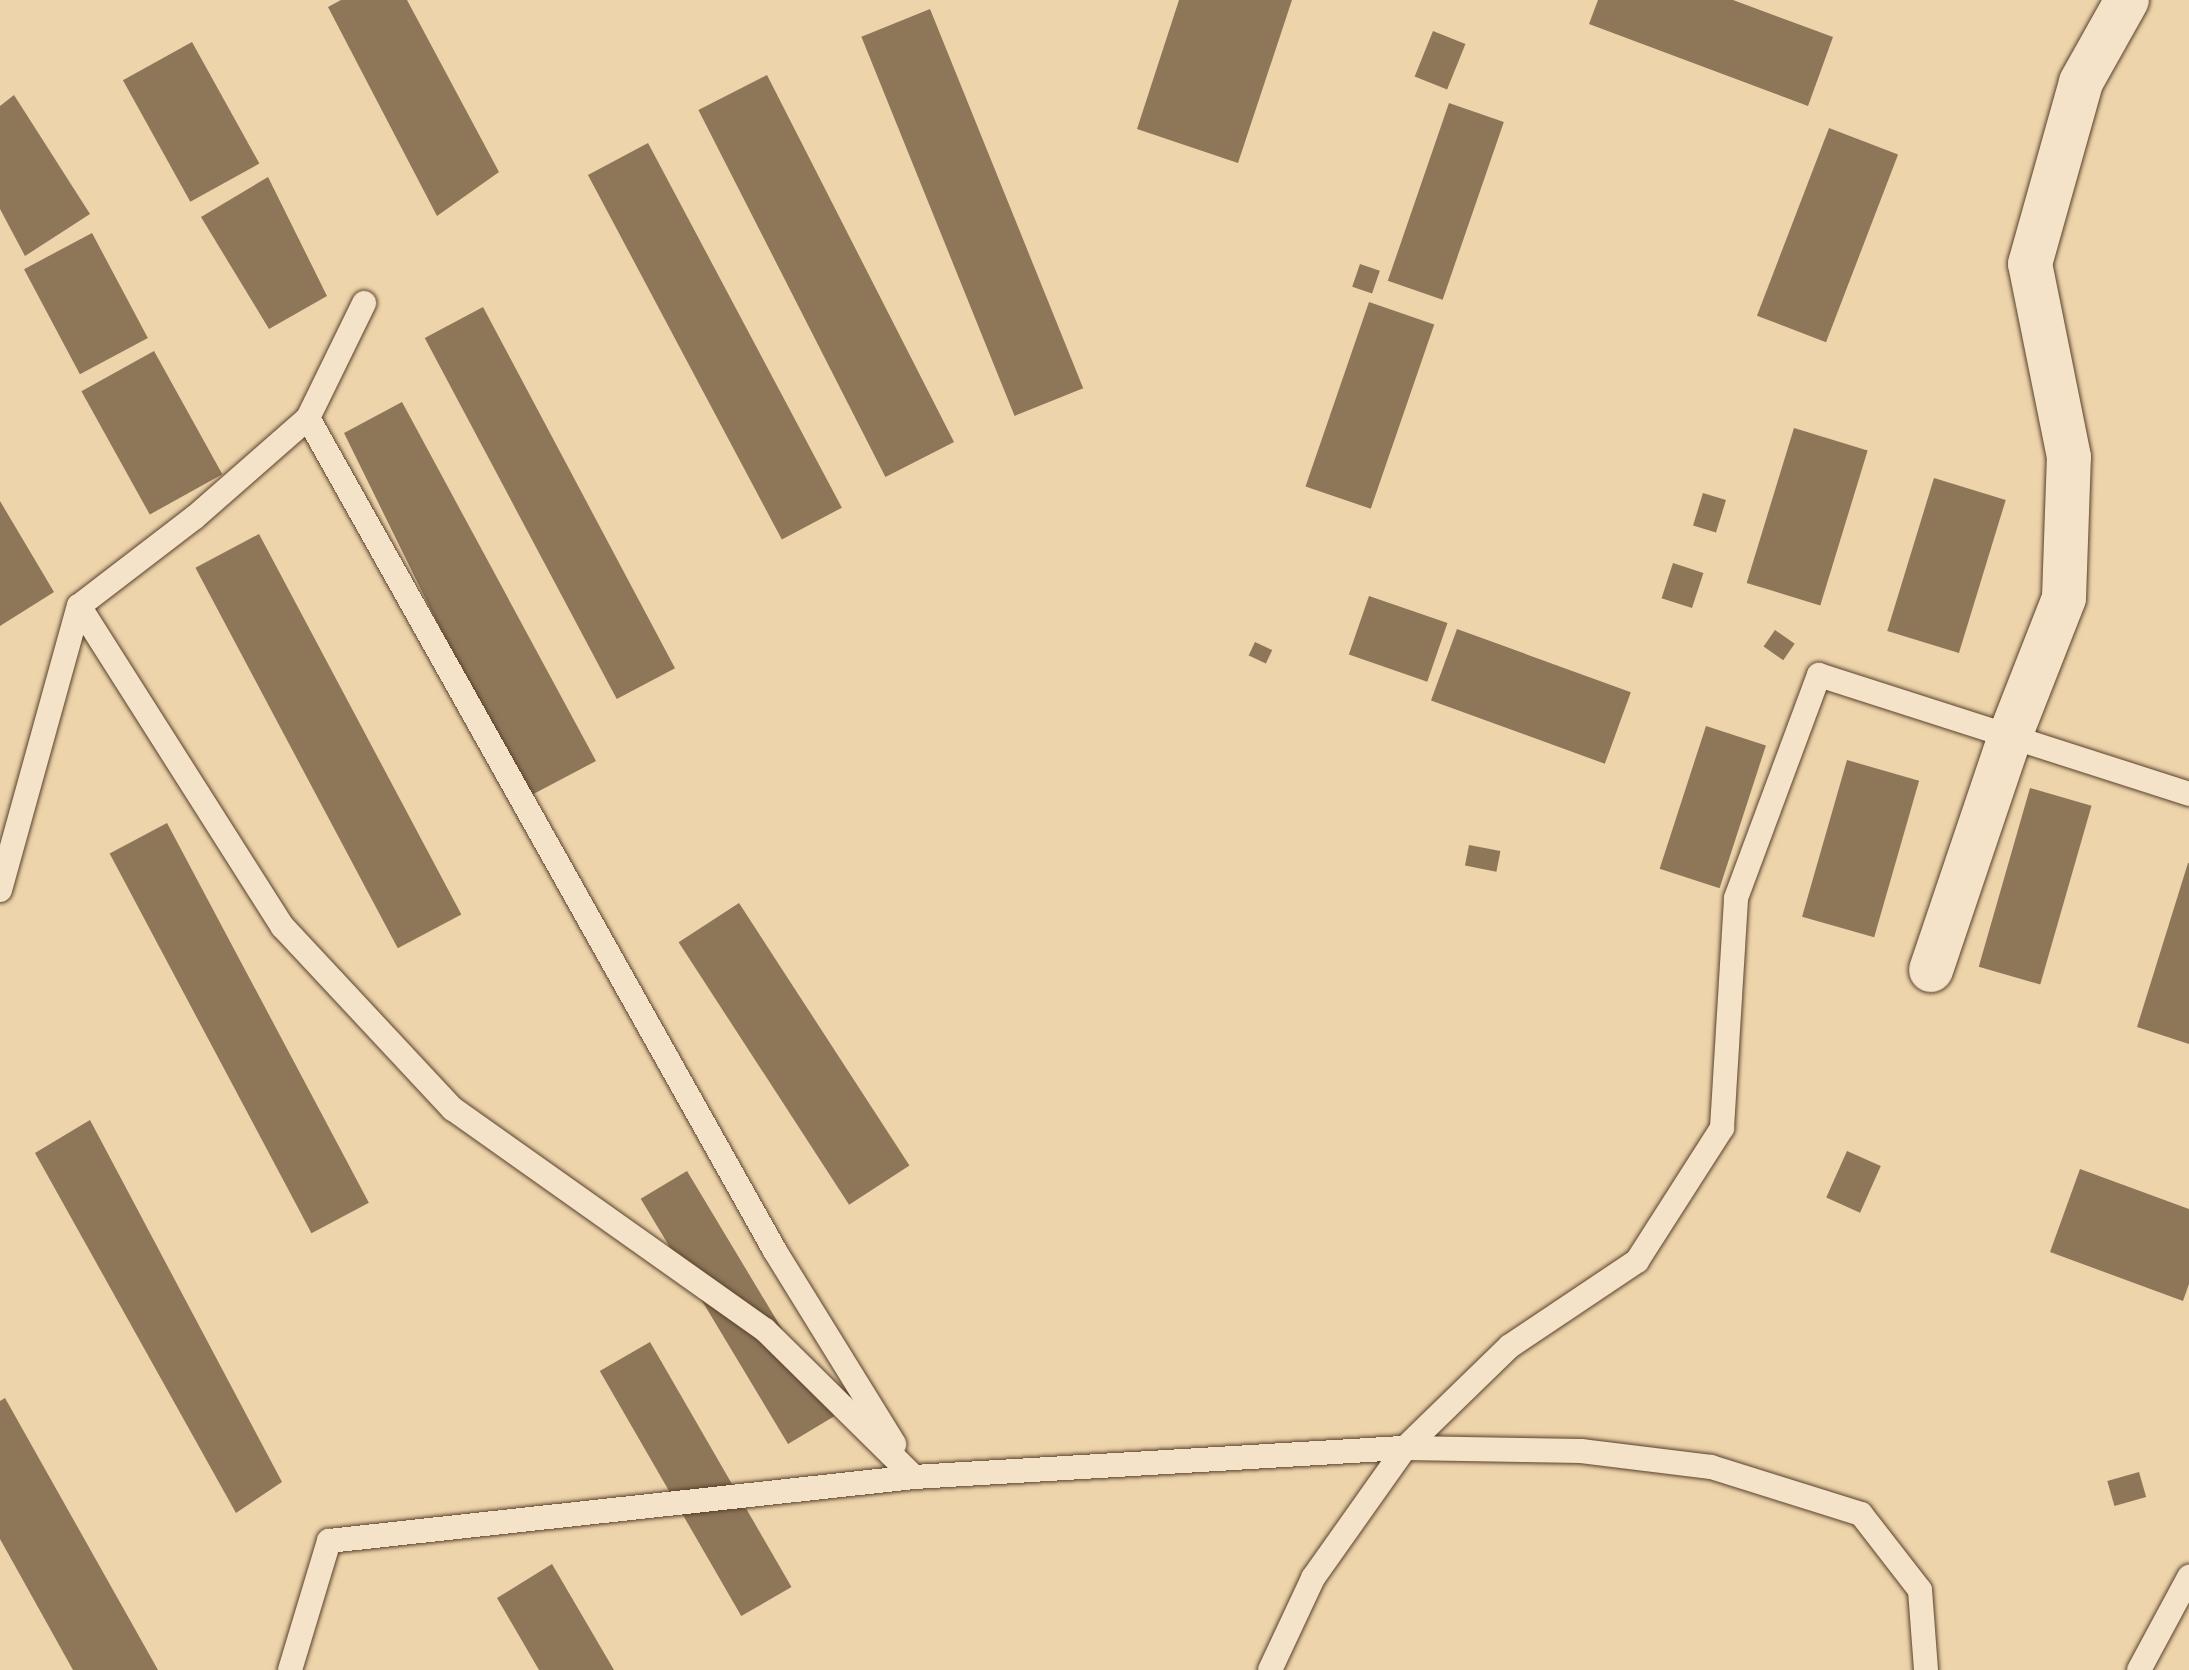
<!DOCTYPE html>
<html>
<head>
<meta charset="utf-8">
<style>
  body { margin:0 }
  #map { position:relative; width:2189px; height:1670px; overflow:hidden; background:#eed4ab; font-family:"IM FELL English",serif }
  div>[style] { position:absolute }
  .building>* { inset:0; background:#8e7659; transform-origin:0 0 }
  .roads { filter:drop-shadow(0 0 2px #58412b) drop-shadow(0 0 2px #58412b) }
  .lane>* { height:24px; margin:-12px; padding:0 12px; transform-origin:12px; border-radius:12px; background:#f4e3c8 }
  .street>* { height:44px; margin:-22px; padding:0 22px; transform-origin:22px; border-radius:22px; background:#f4e3c8 }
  span { translate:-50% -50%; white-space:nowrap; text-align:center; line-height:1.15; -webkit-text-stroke:7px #f4e3c8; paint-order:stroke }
</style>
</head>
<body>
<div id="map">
  <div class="building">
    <i style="clip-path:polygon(341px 0,407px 0,499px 172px,437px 216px,328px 7px)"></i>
    <i style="clip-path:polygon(1179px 0,1292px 0,1238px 163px,1137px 129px)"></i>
    <i style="clip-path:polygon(1598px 0,1733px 0,1833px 37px,1808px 106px,1589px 24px)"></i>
    <i style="left:930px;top:9px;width:409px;height:74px;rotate:68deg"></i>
    <i style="left:1433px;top:31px;width:35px;height:49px;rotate:22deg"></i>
    <i style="left:192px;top:42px;width:139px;height:79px;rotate:61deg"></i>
    <i style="left:767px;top:75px;width:412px;height:77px;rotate:63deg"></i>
    <i style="clip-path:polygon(14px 95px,90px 214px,25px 256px,0 209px,0 106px)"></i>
    <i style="left:1449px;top:103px;width:58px;height:188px;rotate:19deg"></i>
    <i style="left:1829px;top:128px;width:74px;height:201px;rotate:21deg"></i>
    <i style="left:648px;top:143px;width:413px;height:68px;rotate:62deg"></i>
    <i style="clip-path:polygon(268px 177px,327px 296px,269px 329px,201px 217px)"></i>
    <i style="left:92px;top:233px;width:119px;height:77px;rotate:62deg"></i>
    <i style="left:1360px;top:264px;width:21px;height:24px;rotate:19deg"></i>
    <i style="left:1369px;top:302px;width:69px;height:195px;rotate:19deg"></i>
    <i style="left:483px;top:307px;width:409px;height:66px;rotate:62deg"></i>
    <i style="left:154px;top:351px;width:141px;height:83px;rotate:61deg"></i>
    <i style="clip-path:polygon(402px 402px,596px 761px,524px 799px,344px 433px)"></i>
    <i style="left:1794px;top:428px;width:77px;height:162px;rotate:17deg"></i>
    <i style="left:1934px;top:478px;width:75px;height:160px;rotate:17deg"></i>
    <i style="left:1703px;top:493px;width:24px;height:34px;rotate:17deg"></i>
    <i style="clip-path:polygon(0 501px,54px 592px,0 626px)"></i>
    <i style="left:259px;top:534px;width:431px;height:72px;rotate:62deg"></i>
    <i style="left:1673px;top:563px;width:32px;height:37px;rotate:18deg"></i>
    <i style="left:1369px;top:596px;width:83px;height:62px;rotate:19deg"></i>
    <i style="left:1457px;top:629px;width:185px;height:76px;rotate:20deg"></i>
    <i style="left:1775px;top:630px;width:24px;height:20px;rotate:35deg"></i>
    <i style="left:1255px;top:642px;width:19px;height:15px;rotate:25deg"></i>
    <i style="left:1706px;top:726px;width:63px;height:150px;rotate:18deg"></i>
    <i style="left:1847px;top:760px;width:75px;height:163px;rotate:16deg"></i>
    <i style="left:2030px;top:788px;width:64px;height:186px;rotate:16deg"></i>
    <i style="left:167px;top:823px;width:430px;height:65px;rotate:62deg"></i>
    <i style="left:1469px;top:845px;width:32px;height:21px;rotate:11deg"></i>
    <i style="clip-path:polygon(2188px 863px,2189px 863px,2189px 1044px,2137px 1027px)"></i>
    <i style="left:739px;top:903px;width:313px;height:72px;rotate:57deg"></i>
    <i style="clip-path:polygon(90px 1120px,282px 1482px,236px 1513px,35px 1153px)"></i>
    <i style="left:1847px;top:1151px;width:37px;height:51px;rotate:24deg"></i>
    <i style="clip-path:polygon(2080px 1169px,2189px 1209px,2189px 1284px,2183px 1301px,2050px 1252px)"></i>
    <i style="left:687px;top:1171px;width:286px;height:54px;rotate:59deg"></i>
    <i style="left:650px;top:1342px;width:283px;height:58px;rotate:60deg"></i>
    <i style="clip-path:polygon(5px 1398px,158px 1670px,73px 1670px,0 1539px,0 1401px)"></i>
    <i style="left:2139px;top:1472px;width:26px;height:33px;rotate:74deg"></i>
    <i style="clip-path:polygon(552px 1564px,614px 1670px,539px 1670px,497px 1598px)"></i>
  </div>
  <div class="roads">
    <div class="lane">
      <i style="left:308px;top:418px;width:955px;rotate:60.72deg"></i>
      <i style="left:775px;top:1251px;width:227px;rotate:58.3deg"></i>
      <i style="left:79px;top:606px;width:380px;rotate:57.6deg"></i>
      <i style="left:283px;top:927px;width:249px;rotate:47deg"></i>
      <i style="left:453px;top:1109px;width:382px;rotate:35.3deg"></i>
      <i style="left:765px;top:1330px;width:209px;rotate:44.6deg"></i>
      <i style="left:0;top:890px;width:295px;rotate:-74.5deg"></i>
      <i style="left:79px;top:606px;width:146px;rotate:-37.5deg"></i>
      <i style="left:195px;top:517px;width:150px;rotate:-41.2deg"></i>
      <i style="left:308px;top:418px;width:128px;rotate:-64deg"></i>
      <i style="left:290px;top:1670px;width:135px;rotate:-73.2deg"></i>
      <i style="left:329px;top:1541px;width:588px;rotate:-6.24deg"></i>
      <i style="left:914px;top:1477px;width:492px;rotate:-3.4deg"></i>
      <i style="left:1405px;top:1448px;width:146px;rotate:-44.2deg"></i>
      <i style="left:1510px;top:1346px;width:153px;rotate:-33.8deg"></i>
      <i style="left:1637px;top:1261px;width:158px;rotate:-57.4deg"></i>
      <i style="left:1722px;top:1128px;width:230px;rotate:-86.5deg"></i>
      <i style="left:1736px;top:898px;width:238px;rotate:-69.6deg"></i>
      <i style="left:1819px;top:675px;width:389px;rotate:17.8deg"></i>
      <i style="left:1270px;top:1670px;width:102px;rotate:-64.9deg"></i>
      <i style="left:1313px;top:1578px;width:159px;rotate:-54.7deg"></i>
      <i style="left:1405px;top:1448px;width:176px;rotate:1deg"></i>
      <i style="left:1581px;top:1451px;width:131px;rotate:7deg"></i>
      <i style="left:1711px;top:1467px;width:157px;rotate:17.4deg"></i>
      <i style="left:1861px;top:1514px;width:96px;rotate:52.2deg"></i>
      <i style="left:1920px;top:1590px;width:80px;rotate:85.7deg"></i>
      <i style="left:2139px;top:1670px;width:106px;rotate:-61.7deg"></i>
    </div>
    <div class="street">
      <i style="left:1931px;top:970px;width:247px;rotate:-71.3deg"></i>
      <i style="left:2010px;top:736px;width:148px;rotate:-68.6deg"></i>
      <i style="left:2064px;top:598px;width:141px;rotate:-88deg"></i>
      <i style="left:2069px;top:457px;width:197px;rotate:-101.4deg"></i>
      <i style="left:2030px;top:264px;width:189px;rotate:-74.3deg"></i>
      <i style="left:2081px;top:82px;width:94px;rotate:-60.7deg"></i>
    </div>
  </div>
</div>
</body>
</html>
